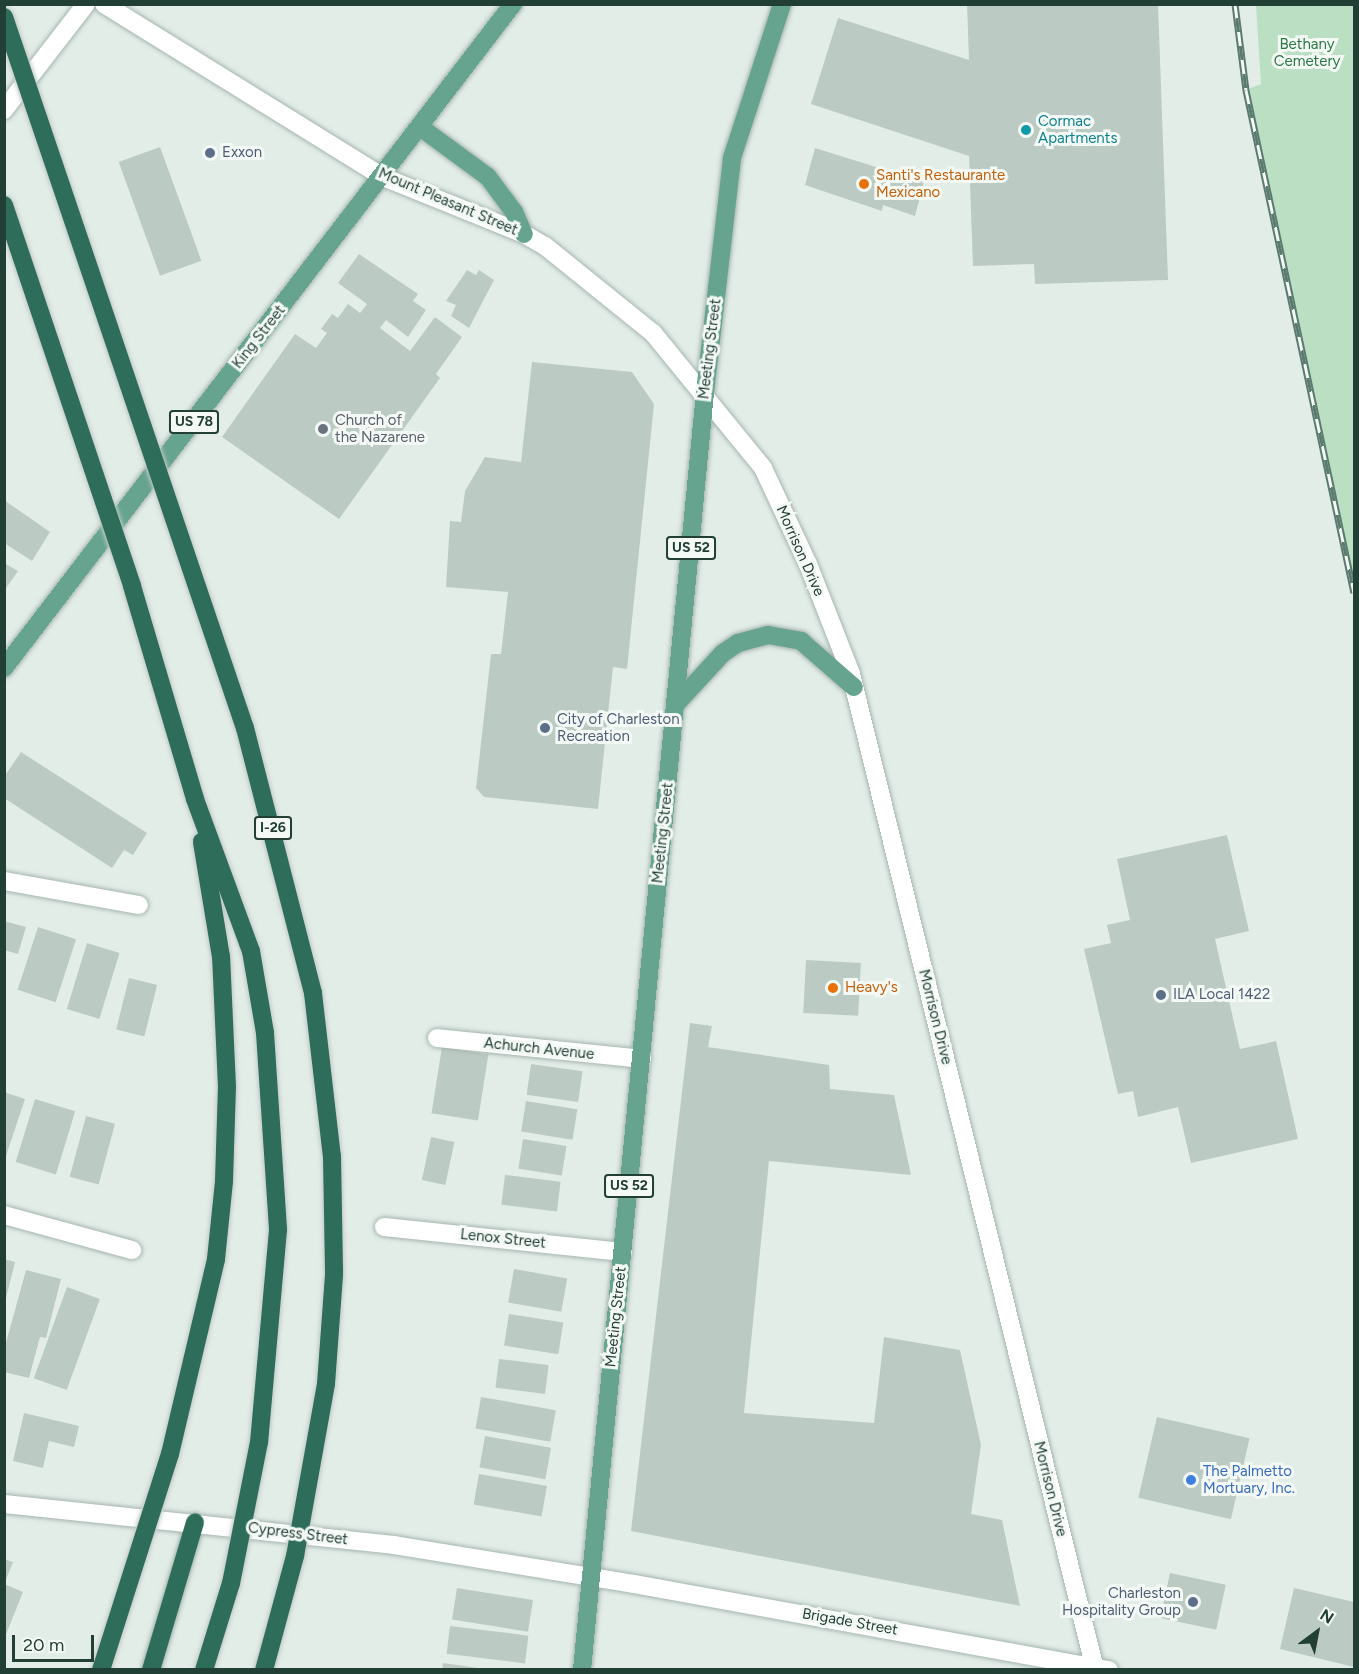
<!DOCTYPE html>
<html>
<head>
<meta charset="utf-8">
<style>
  body { margin:0 }
  #map { position:relative; width:1359px; height:1674px; overflow:hidden; background:#e3ede8; font-family:Figtree,sans-serif }
  div>[style] { position:absolute }
  .green>* { inset:0; background:#bbdfc2 }
  .building>* { inset:0; background:#bbcbc3; transform-origin:0 0 }
  .roads { filter:drop-shadow(0 0 2px #a5b5af) drop-shadow(0 0 2px #a5b5af) }
  .minor>* { height:18px; margin:-9px; padding:0 9px; transform-origin:9px; border-radius:9px; background:#fff }
  .secondary>* { height:18px; margin:-9px; padding:0 9px; transform-origin:9px; border-radius:9px; background:#fff }
  .primary>* { height:18px; margin:-9px; padding:0 9px; transform-origin:9px; border-radius:9px; background:#66a48f }
  .motorway>* { height:18px; margin:-9px; padding:0 9px; transform-origin:9px; border-radius:9px; background:#2d6d5a }
  .rail>* { height:7px; margin-top:-3.5px; transform-origin:0; background:repeating-linear-gradient(90deg,#f4f9f6 0 14px,#5c7b70 0 28px); box-sizing:border-box; border-block:2px solid #5c7b70 }
  .bridges { filter:drop-shadow(0 0 2px #c1c9c6) drop-shadow(0 0 2px #c1c9c6) }
  .motorway-bridge>* { height:18px; margin:-9px; padding:0 9px; transform-origin:9px; border-radius:9px; background:#2d6d5a }
  .dots>* { width:16px; height:16px; translate:-50% -50%; box-sizing:border-box; border:3px solid #f4f9f6; border-radius:50% }
  span { translate:-50% -50%; white-space:nowrap; text-align:center; line-height:1.15; -webkit-text-stroke:6px #f4f9f6; paint-order:stroke }
  .shield-label span { padding:2px 4px; background:#f4f9f6; border:2px solid; border-radius:4px; -webkit-text-stroke-width:0 }
  .shield-label { font-size:14px; color:#223f35; font-weight:700 }
  .park-label { font-size:15px; color:#2a7842 }
  .culture-label { font-size:15px; color:#0d838f }
  .left { translate:0 -50%; text-align:left }
  .service-label { font-size:15px; color:#4e5e75 }
  .right { translate:-100% -50%; text-align:right }
  .food-label { font-size:15px; color:#c56008 }
  .street-label { font-size:15px; color:#223f35 }
  .worship-label { font-size:15px; color:#5b616d }
  .shop-label { font-size:15px; color:#366cbe }
  .frame { position:absolute; inset:0; border:6px solid #223f35; pointer-events:none }
  .north { position:absolute; left:1287px; top:1602px; width:60px; height:60px; -webkit-text-stroke:4px #f4f9f6; paint-order:stroke; rotate:32deg; font-size:16px; font-weight:700; line-height:24px; text-align:center; color:#223f35 }
  .north::after { content:''; display:block; margin:auto; width:21px; height:27px; background:#223f35; clip-path:polygon(50% 0,100% 100%,50% 72%,0 100%) }
  .scale { position:absolute; left:12px; top:1635px; width:82px; height:27px; box-sizing:border-box; border:3px solid #223f35; border-top:0; padding-left:8px; font-size:18px; line-height:21px; white-space:nowrap; color:#223f35; -webkit-text-stroke:4px #f4f9f6; paint-order:stroke }
</style>
</head>
<body>
<div id="map">
  <div class="green">
    <i style="clip-path:polygon(1256px 5px,1354px 5px,1354px 593px,1246px 90px,1261px 84px)"></i>
  </div>
  <div class="building">
    <i style="clip-path:polygon(967px 4px,1158px 4px,1168px 280px,1035px 284px,1034px 264px,973px 266px,969px 156px,811px 104px,838px 18px,969px 60px)"></i>
    <i style="left:160px;top:147px;width:121px;height:44px;rotate:70deg"></i>
    <i style="clip-path:polygon(815px 148px,924px 182px,915px 216px,883px 205px,882px 211px,805px 185px)"></i>
    <i style="clip-path:polygon(359px 254px,418px 294px,413px 301px,426px 310px,408px 337px,386px 320px,380px 328px,410px 351px,435px 317px,462px 337px,436px 374px,440px 378px,339px 519px,222px 437px,295px 334px,316px 348px,327px 333px,321px 329px,332px 314px,338px 318px,348px 304px,360px 313px,367px 304px,338px 283px)"></i>
    <i style="clip-path:polygon(467px 270px,476px 275px,479px 270px,494px 280px,469px 328px,451px 316px,456px 305px,446px 301px)"></i>
    <i style="clip-path:polygon(532px 362px,632px 372px,654px 404px,627px 669px,613px 667px,598px 809px,484px 797px,476px 788px,491px 654px,501px 654px,508px 592px,446px 587px,450px 521px,461px 522px,465px 491px,485px 457px,521px 462px)"></i>
    <i style="clip-path:polygon(4px 500px,50px 532px,32px 561px,4px 543px)"></i>
    <i style="clip-path:polygon(4px 563px,18px 571px,4px 591px)"></i>
    <i style="clip-path:polygon(21px 752px,147px 833px,133px 855px,124px 850px,112px 868px,4px 798px,4px 777px)"></i>
    <i style="clip-path:polygon(1227px 835px,1249px 931px,1215px 939px,1240px 1049px,1276px 1041px,1298px 1139px,1191px 1163px,1178px 1107px,1138px 1117px,1133px 1091px,1118px 1094px,1084px 949px,1111px 943px,1107px 925px,1130px 920px,1117px 859px)"></i>
    <i style="clip-path:polygon(4px 921px,26px 927px,18px 954px,4px 950px)"></i>
    <i style="left:38px;top:927px;width:40px;height:66px;rotate:18deg"></i>
    <i style="left:87px;top:943px;width:34px;height:69px;rotate:17deg"></i>
    <i style="left:806px;top:960px;width:55px;height:53px;rotate:3deg"></i>
    <i style="left:129px;top:978px;width:29px;height:53px;rotate:14deg"></i>
    <i style="clip-path:polygon(690px 1023px,712px 1026px,708px 1047px,829px 1065px,830px 1089px,894px 1095px,911px 1175px,769px 1161px,744px 1413px,874px 1423px,884px 1337px,960px 1350px,981px 1445px,971px 1514px,1002px 1520px,1020px 1606px,631px 1531px)"></i>
    <i style="left:442px;top:1047px;width:47px;height:67px;rotate:9deg"></i>
    <i style="left:531px;top:1064px;width:52px;height:31px;rotate:8deg"></i>
    <i style="clip-path:polygon(4px 1092px,25px 1099px,5px 1159px,4px 1159px)"></i>
    <i style="left:35px;top:1099px;width:42px;height:66px;rotate:17deg"></i>
    <i style="left:526px;top:1101px;width:52px;height:31px;rotate:9deg"></i>
    <i style="left:86px;top:1116px;width:30px;height:63px;rotate:15deg"></i>
    <i style="left:431px;top:1137px;width:24px;height:44px;rotate:12deg"></i>
    <i style="left:523px;top:1139px;width:44px;height:30px;rotate:9deg"></i>
    <i style="left:505px;top:1175px;width:56px;height:30px;rotate:7deg"></i>
    <i style="clip-path:polygon(4px 1259px,15px 1262px,5px 1302px,4px 1302px)"></i>
    <i style="left:514px;top:1269px;width:54px;height:34px;rotate:10deg"></i>
    <i style="clip-path:polygon(26px 1270px,61px 1279px,46px 1338px,40px 1337px,29px 1378px,4px 1372px,4px 1350px)"></i>
    <i style="left:67px;top:1287px;width:35px;height:97px;rotate:20deg"></i>
    <i style="left:509px;top:1314px;width:55px;height:32px;rotate:9deg"></i>
    <i style="left:499px;top:1359px;width:50px;height:29px;rotate:7deg"></i>
    <i style="left:481px;top:1397px;width:76px;height:32px;rotate:10deg"></i>
    <i style="clip-path:polygon(24px 1413px,79px 1426px,74px 1447px,49px 1441px,43px 1468px,13px 1461px)"></i>
    <i style="left:1157px;top:1417px;width:95px;height:83px;rotate:13deg"></i>
    <i style="left:485px;top:1436px;width:67px;height:32px;rotate:10deg"></i>
    <i style="left:479px;top:1474px;width:69px;height:31px;rotate:10deg"></i>
    <i style="clip-path:polygon(4px 1559px,13px 1562px,5px 1582px,4px 1582px)"></i>
    <i style="left:1170px;top:1573px;width:57px;height:46px;rotate:12deg"></i>
    <i style="clip-path:polygon(4px 1584px,23px 1592px,5px 1637px,4px 1637px)"></i>
    <i style="left:457px;top:1588px;width:77px;height:32px;rotate:9deg"></i>
    <i style="clip-path:polygon(1294px 1588px,1354px 1602px,1354px 1667px,1280px 1649px)"></i>
    <i style="left:450px;top:1626px;width:79px;height:28px;rotate:7deg"></i>
    <i style="clip-path:polygon(443px 1663px,478px 1668px,478px 1670px,442px 1670px)"></i>
  </div>
  <div class="roads">
    <div class="minor">
      <i style="left:4px;top:110px;width:134px;rotate:-52.3deg"></i>
      <i style="left:4px;top:881px;width:137px;rotate:10.1deg"></i>
      <i style="left:437px;top:1038px;width:206px;rotate:5.8deg"></i>
      <i style="left:4px;top:1215px;width:133px;rotate:15.3deg"></i>
      <i style="left:384px;top:1227px;width:240px;rotate:6deg"></i>
      <i style="left:4px;top:1504px;width:392px;rotate:6deg"></i>
      <i style="left:394px;top:1545px;width:243px;rotate:9.2deg"></i>
      <i style="left:634px;top:1584px;width:483px;rotate:10.3deg"></i>
    </div>
    <div class="secondary">
      <i style="left:104px;top:4px;width:328px;rotate:31.8deg"></i>
      <i style="left:383px;top:177px;width:152px;rotate:22deg"></i>
      <i style="left:524px;top:234px;width:24px;rotate:30deg"></i>
      <i style="left:545px;top:246px;width:139px;rotate:38.9deg"></i>
      <i style="left:653px;top:333px;width:174px;rotate:50.8deg"></i>
      <i style="left:763px;top:468px;width:106px;rotate:64.9deg"></i>
      <i style="left:808px;top:564px;width:118px;rotate:68.6deg"></i>
      <i style="left:851px;top:674px;width:1025px;rotate:76.23deg"></i>
    </div>
    <div class="primary">
      <i style="left:420px;top:127px;width:84px;rotate:36.3deg"></i>
      <i style="left:488px;top:177px;width:44px;rotate:53.4deg"></i>
      <i style="left:514px;top:212px;width:24px;rotate:66deg"></i>
      <i style="left:4px;top:668px;width:837px;rotate:-52.53deg"></i>
      <i style="left:677px;top:703px;width:68px;rotate:-47.4deg"></i>
      <i style="left:723px;top:653px;width:18px;rotate:-34deg"></i>
      <i style="left:738px;top:643px;width:31px;rotate:-15deg"></i>
      <i style="left:768px;top:635px;width:34px;rotate:10deg"></i>
      <i style="left:801px;top:641px;width:70px;rotate:41deg"></i>
      <i style="left:582px;top:1670px;width:1284px;rotate:-84.5deg"></i>
      <i style="left:705px;top:392px;width:236px;rotate:-83.4deg"></i>
      <i style="left:732px;top:158px;width:162px;rotate:-72deg"></i>
    </div>
    <div class="motorway">
      <i style="left:151px;top:1670px;width:154px;rotate:-73.4deg"></i>
    </div>
  </div>
  <div class="rail">
    <i style="left:1235px;top:4px;width:87px;rotate:82.7deg"></i>
    <i style="left:1246px;top:90px;width:514px;rotate:77.88deg"></i>
  </div>
  <div class="bridges">
    <div class="motorway-bridge">
      <i style="left:4px;top:17px;width:751px;rotate:71.28deg"></i>
      <i style="left:245px;top:728px;width:274px;rotate:75.6deg"></i>
      <i style="left:313px;top:993px;width:164px;rotate:83.4deg"></i>
      <i style="left:332px;top:1156px;width:119px;rotate:89deg"></i>
      <i style="left:334px;top:1275px;width:109px;rotate:94.2deg"></i>
      <i style="left:326px;top:1384px;width:175px;rotate:100.2deg"></i>
      <i style="left:295px;top:1556px;width:118px;rotate:105.2deg"></i>
      <i style="left:4px;top:205px;width:402px;rotate:71.4deg"></i>
      <i style="left:132px;top:586px;width:222px;rotate:73.5deg"></i>
      <i style="left:195px;top:799px;width:162px;rotate:69.8deg"></i>
      <i style="left:251px;top:951px;width:83px;rotate:80.3deg"></i>
      <i style="left:265px;top:1033px;width:197px;rotate:86.2deg"></i>
      <i style="left:278px;top:1230px;width:213px;rotate:95.1deg"></i>
      <i style="left:259px;top:1442px;width:144px;rotate:101.2deg"></i>
      <i style="left:231px;top:1583px;width:91px;rotate:107.2deg"></i>
      <i style="left:101px;top:1670px;width:227px;rotate:-72.3deg"></i>
      <i style="left:170px;top:1454px;width:200px;rotate:-76.7deg"></i>
      <i style="left:216px;top:1259px;width:78px;rotate:-84.1deg"></i>
      <i style="left:224px;top:1181px;width:94px;rotate:-88.2deg"></i>
      <i style="left:227px;top:1087px;width:130px;rotate:-92.6deg"></i>
      <i style="left:221px;top:957px;width:117px;rotate:-99.4deg"></i>
    </div>
  </div>
  <div class="dots">
    <i style="left:1026px;top:130px;background:#0f9aa8"></i>
    <i style="left:210px;top:153px;background:#5c6f8a"></i>
    <i style="left:864px;top:184px;background:#e8710a"></i>
    <i style="left:323px;top:429px;background:#6b7280"></i>
    <i style="left:545px;top:728px;background:#5c6f8a"></i>
    <i style="left:833px;top:988px;background:#e8710a"></i>
    <i style="left:1161px;top:995px;background:#5c6f8a"></i>
    <i style="left:1191px;top:1480px;background:#3f7fe0"></i>
    <i style="left:1193px;top:1602px;background:#5c6f8a"></i>
  </div>
  <div class="shield-label">
    <span style="left:194px;top:422px">US 78</span>
    <span style="left:691px;top:548px">US 52</span>
    <span style="left:273px;top:828px">I-26</span>
    <span style="left:629px;top:1186px">US 52</span>
  </div>
  <div class="park-label">
    <span style="left:1307px;top:53px">Bethany<br>Cemetery</span>
  </div>
  <div class="culture-label">
    <span class="left" style="left:1038px;top:130px">Cormac<br>Apartments</span>
  </div>
  <div class="service-label">
    <span class="left" style="left:222px;top:153px">Exxon</span>
    <span class="left" style="left:557px;top:728px">City of Charleston<br>Recreation</span>
    <span class="left" style="left:1173px;top:995px">ILA Local 1422</span>
    <span class="right" style="left:1181px;top:1602px">Charleston<br>Hospitality Group</span>
  </div>
  <div class="food-label">
    <span class="left" style="left:876px;top:184px">Santi's Restaurante<br>Mexicano</span>
    <span class="left" style="left:845px;top:988px">Heavy's</span>
  </div>
  <div class="street-label">
    <span style="left:448px;top:202px;rotate:23deg">Mount Pleasant Street</span>
    <span style="left:259px;top:337px;rotate:-52deg">King Street</span>
    <span style="left:710px;top:349px;rotate:-83deg">Meeting Street</span>
    <span style="left:800px;top:551px;rotate:66deg">Morrison Drive</span>
    <span style="left:663px;top:833px;rotate:-84deg">Meeting Street</span>
    <span style="left:935px;top:1017px;rotate:76deg">Morrison Drive</span>
    <span style="left:539px;top:1049px;rotate:6deg">Achurch Avenue</span>
    <span style="left:503px;top:1239px;rotate:6deg">Lenox Street</span>
    <span style="left:616px;top:1317px;rotate:-84deg">Meeting Street</span>
    <span style="left:1050px;top:1489px;rotate:76deg">Morrison Drive</span>
    <span style="left:298px;top:1534px;rotate:7deg">Cypress Street</span>
    <span style="left:850px;top:1622px;rotate:10deg">Brigade Street</span>
  </div>
  <div class="worship-label">
    <span class="left" style="left:335px;top:429px">Church of<br>the Nazarene</span>
  </div>
  <div class="shop-label">
    <span class="left" style="left:1203px;top:1480px">The Palmetto<br>Mortuary, Inc.</span>
  </div>
  <div class="frame"></div>
  <div class="north">N</div>
  <div class="scale">20 m</div>
</div>
</body>
</html>
